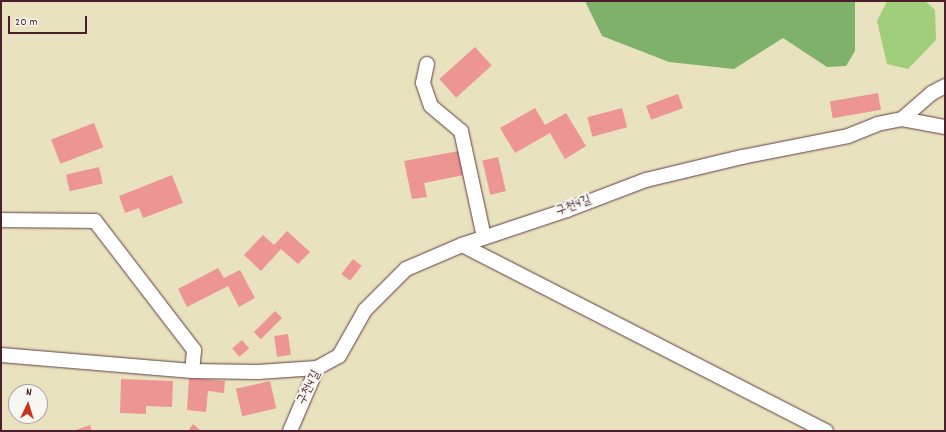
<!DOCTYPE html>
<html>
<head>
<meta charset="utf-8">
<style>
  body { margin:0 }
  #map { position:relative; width:946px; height:432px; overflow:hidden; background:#e9e2bf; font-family:Dekko,"Poor Story",sans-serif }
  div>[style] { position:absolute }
  .green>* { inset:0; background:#a0ce7b }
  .forest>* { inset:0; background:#80b16b }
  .building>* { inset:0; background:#ed9593; transform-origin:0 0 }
  .roads { filter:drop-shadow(0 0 1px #623c41) drop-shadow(0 0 1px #623c41) }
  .service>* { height:14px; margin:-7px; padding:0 7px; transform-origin:7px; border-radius:7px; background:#fff }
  span { translate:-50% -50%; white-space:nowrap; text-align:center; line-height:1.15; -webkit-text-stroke:4px #f6f6f2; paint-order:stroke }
  .street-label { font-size:13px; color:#4a1f2b }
  .frame { position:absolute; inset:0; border:2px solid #4a1f2b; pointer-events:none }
  .north { position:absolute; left:8px; top:384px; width:40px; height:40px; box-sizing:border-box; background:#f6f6f2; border:1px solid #b1a0a2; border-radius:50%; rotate:4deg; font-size:11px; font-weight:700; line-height:16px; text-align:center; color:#4a1f2b }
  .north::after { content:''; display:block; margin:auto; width:14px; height:18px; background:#c8321e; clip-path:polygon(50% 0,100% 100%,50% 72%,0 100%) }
  .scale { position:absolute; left:8px; top:16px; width:79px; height:18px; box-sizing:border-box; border:2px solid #4a1f2b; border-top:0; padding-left:5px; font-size:12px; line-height:14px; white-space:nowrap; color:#4a1f2b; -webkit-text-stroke:3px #f6f6f2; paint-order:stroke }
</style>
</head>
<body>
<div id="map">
  <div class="green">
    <i style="clip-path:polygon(887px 1px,925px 1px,935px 10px,936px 40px,908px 69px,887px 64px,877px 21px)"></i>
  </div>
  <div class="forest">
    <i style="clip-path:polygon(585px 1px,855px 1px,855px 51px,846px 66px,827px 67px,783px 38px,734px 69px,669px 62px,602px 36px)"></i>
  </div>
  <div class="building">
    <i style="left:475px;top:47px;width:25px;height:48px;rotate:48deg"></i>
    <i style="left:878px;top:93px;width:17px;height:49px;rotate:80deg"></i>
    <i style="left:678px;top:94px;width:15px;height:34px;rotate:70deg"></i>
    <i style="clip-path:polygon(535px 108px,545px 125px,566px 113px,586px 146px,565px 159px,550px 133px,515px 153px,500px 128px)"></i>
    <i style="left:622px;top:108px;width:20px;height:36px;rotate:75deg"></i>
    <i style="left:94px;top:123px;width:26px;height:46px;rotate:69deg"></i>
    <i style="clip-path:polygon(459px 151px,464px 175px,424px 183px,427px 197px,412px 199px,404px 161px)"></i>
    <i style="left:498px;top:157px;width:35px;height:16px;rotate:77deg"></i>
    <i style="left:99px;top:167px;width:17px;height:34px;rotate:77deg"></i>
    <i style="clip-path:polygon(172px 175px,183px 203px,143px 218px,139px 208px,125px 213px,119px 196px)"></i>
    <i style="clip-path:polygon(287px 231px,310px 252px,298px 264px,281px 249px,261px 271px,244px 255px,263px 235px,274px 245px)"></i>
    <i style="left:353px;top:259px;width:11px;height:19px;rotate:38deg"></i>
    <i style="clip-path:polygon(218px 268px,224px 278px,240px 270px,255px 298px,239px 307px,228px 286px,187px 307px,178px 289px)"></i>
    <i style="left:275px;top:311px;width:10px;height:30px;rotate:45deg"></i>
    <i style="left:288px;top:334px;width:21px;height:14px;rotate:82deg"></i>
    <i style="left:242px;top:340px;width:11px;height:13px;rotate:49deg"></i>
    <i style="clip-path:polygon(189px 378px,225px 381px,224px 393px,208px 391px,206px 412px,187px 410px)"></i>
    <i style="clip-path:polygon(121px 379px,173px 381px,172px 407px,146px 406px,146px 414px,120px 413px)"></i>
    <i style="left:270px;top:381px;width:28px;height:35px;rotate:77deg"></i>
    <i style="clip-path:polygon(193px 424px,201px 431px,188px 431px)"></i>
    <i style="clip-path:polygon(90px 425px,92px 431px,73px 431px)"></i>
  </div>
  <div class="roads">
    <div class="service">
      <i style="left:427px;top:64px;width:19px;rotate:102deg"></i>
      <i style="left:423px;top:83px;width:24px;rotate:71deg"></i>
      <i style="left:431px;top:106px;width:39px;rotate:40deg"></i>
      <i style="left:461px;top:131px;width:108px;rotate:77.8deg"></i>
      <i style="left:902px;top:119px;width:40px;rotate:-41deg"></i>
      <i style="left:932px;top:93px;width:15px;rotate:-28deg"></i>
      <i style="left:1px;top:220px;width:94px;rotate:0.6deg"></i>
      <i style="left:95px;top:221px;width:163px;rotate:52.5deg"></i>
      <i style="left:194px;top:350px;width:21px;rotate:95deg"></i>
      <i style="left:462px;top:245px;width:409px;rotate:27.1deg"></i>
      <i style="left:1px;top:355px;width:192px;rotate:4.8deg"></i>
      <i style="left:192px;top:371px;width:66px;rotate:0.9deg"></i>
      <i style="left:258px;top:372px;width:59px;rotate:-3.9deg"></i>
      <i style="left:290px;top:431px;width:69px;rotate:-66.8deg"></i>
      <i style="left:317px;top:368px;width:25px;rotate:-29deg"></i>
      <i style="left:339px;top:356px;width:53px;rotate:-60.5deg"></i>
      <i style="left:365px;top:310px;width:58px;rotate:-45deg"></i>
      <i style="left:406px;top:269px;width:61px;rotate:-23.2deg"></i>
      <i style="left:462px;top:245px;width:111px;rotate:-18.4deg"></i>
      <i style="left:567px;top:210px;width:85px;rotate:-20.8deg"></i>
      <i style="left:646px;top:180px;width:99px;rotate:-13.5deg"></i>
      <i style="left:742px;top:157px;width:108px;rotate:-11.2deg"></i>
      <i style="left:848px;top:136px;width:31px;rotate:-22deg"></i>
      <i style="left:877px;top:124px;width:25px;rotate:-11deg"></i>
      <i style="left:902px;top:119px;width:44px;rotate:10.5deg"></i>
    </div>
  </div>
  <div class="street-label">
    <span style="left:574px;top:207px;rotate:-20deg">구천4길</span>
    <span style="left:310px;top:388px;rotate:-63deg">구천4길</span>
  </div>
  <div class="frame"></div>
  <div class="north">N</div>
  <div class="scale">20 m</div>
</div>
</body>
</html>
